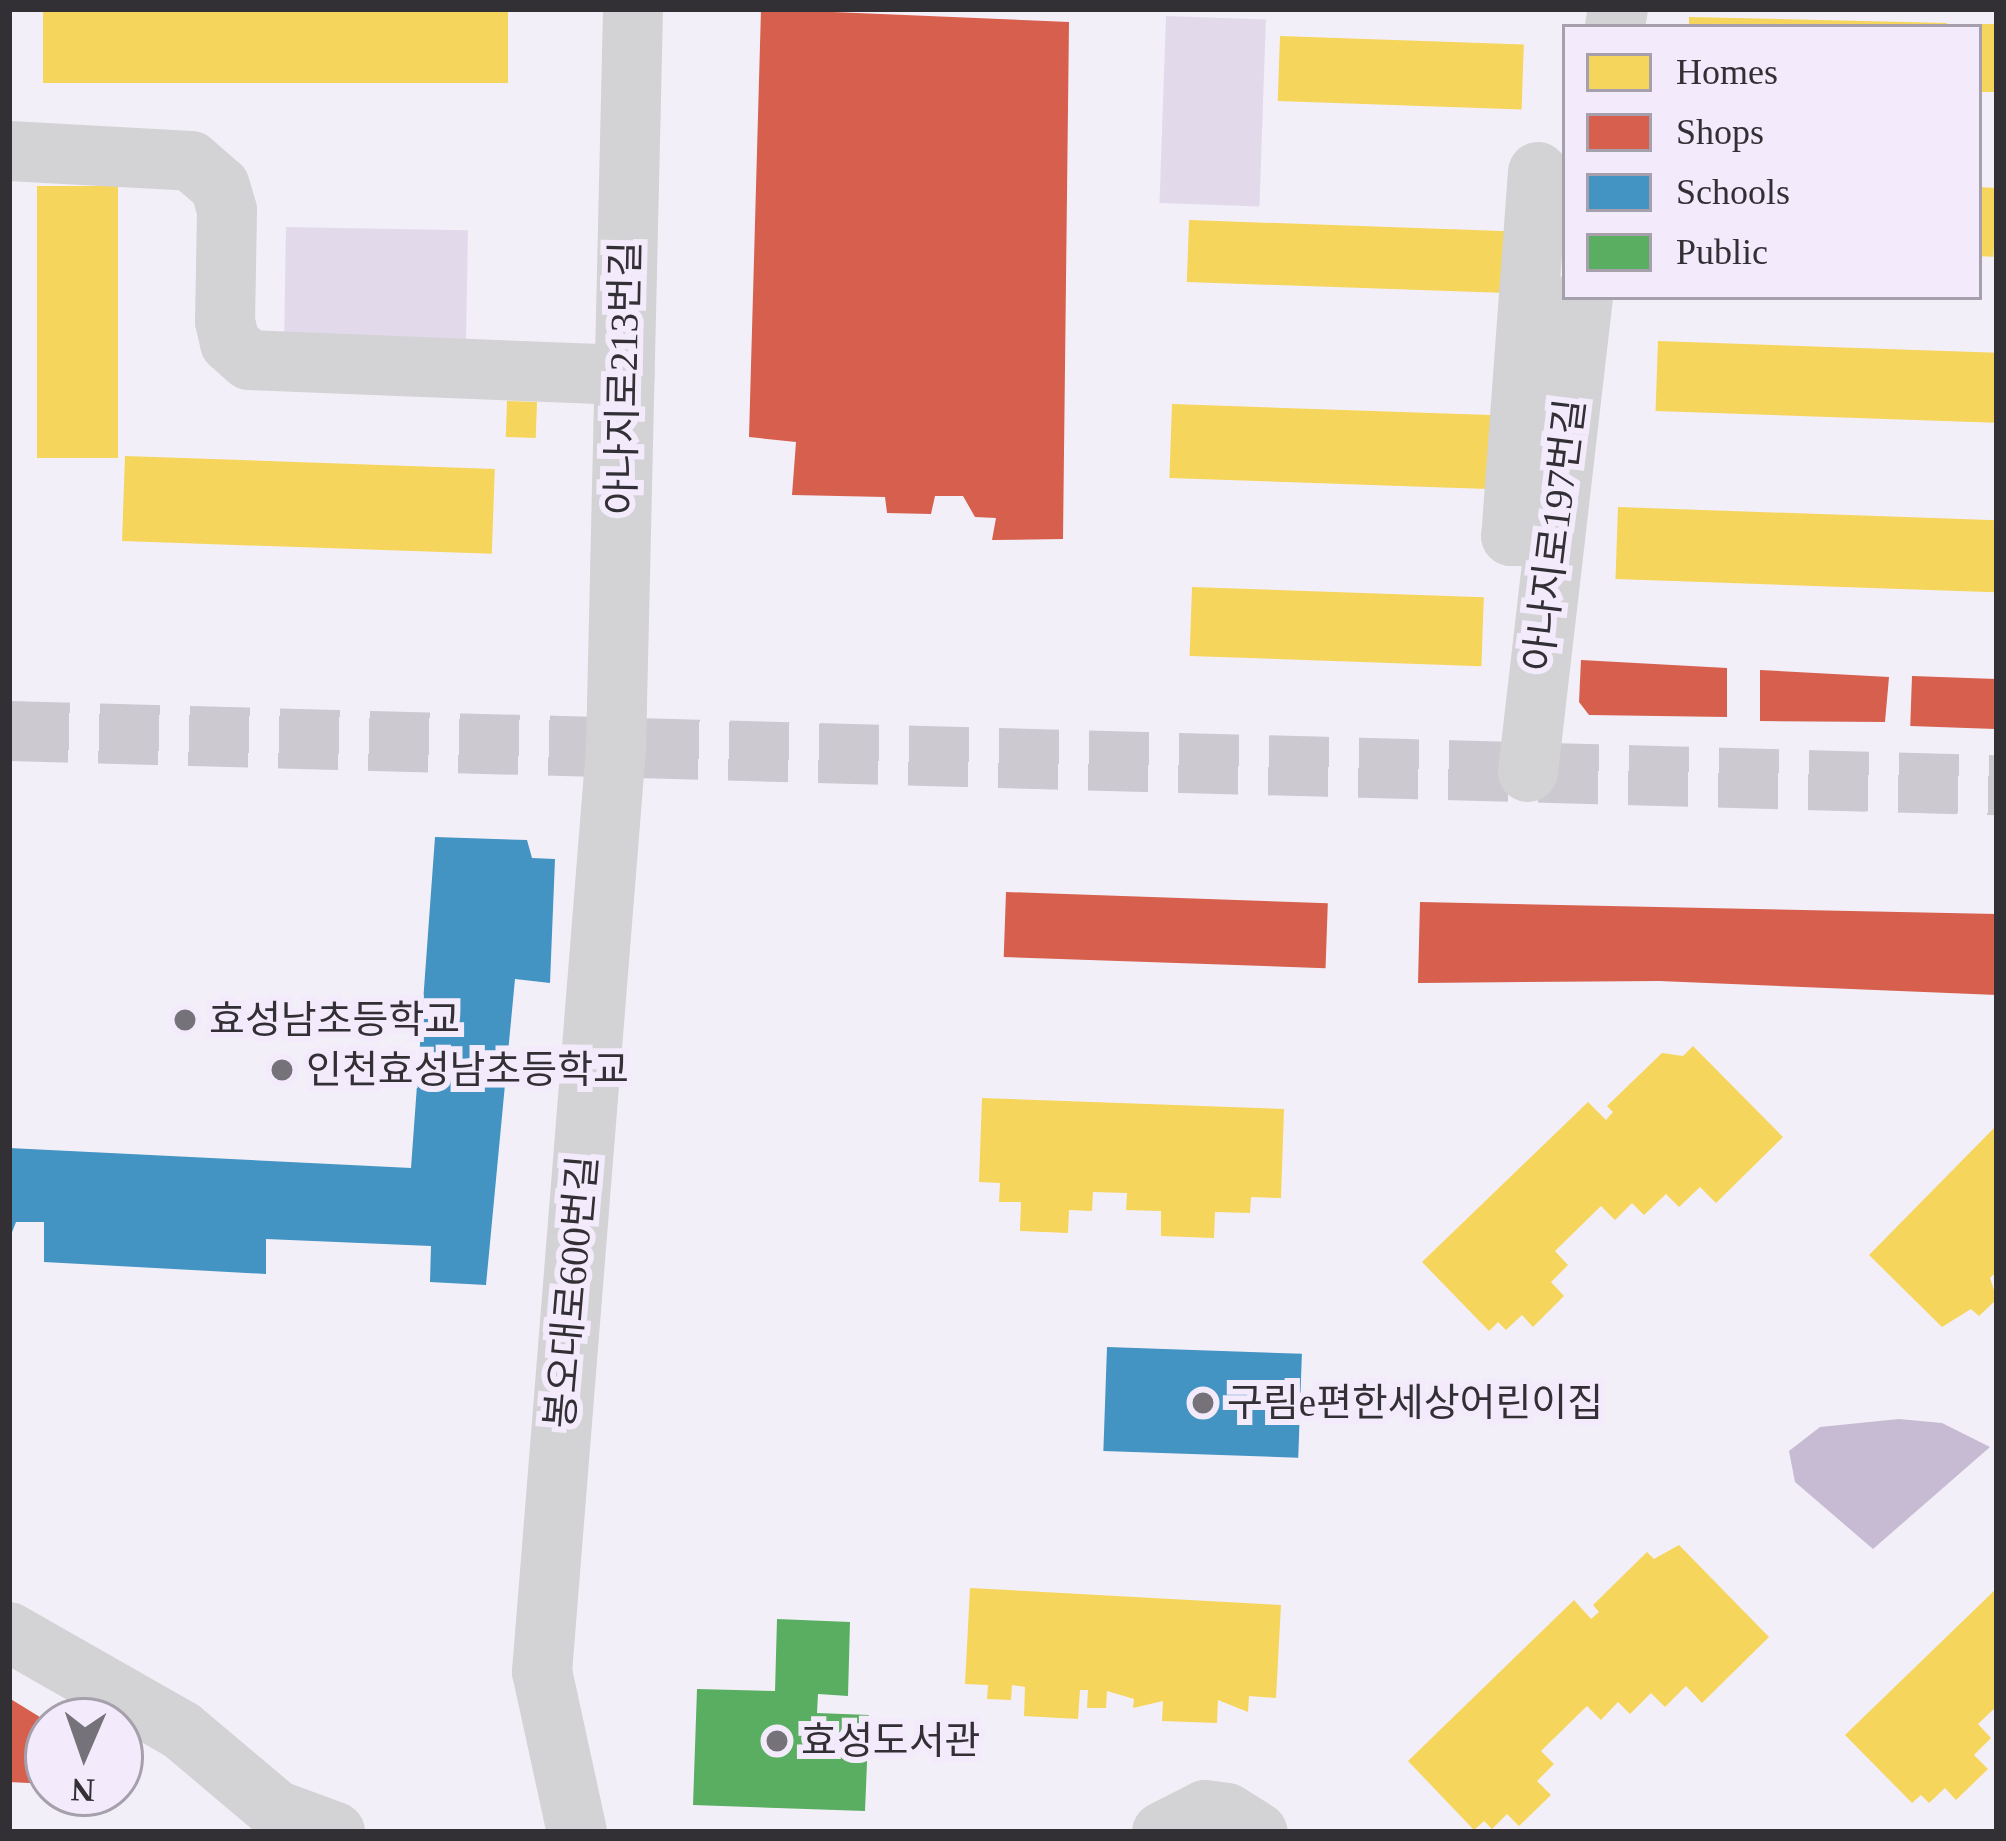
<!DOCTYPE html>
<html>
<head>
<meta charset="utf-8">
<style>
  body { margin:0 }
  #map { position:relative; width:2006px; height:1841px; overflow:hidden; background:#f3eff8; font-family:"Times New Roman","Noto Sans KR",serif }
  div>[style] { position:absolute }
  .green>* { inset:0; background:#e2daeb; transform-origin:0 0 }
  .water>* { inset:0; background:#c6bbd2 }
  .homes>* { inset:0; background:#f6d55c; transform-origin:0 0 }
  .shops>* { inset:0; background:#d6604d; transform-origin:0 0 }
  .schools>* { inset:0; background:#4393c3; transform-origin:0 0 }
  .public>* { inset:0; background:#5aae61 }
  .minor-tunnel>* { height:60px; margin-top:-30px; transform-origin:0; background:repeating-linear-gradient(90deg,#ccc9d1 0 60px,transparent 0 90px) }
  .minor>* { height:60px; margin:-30px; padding:0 30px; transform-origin:30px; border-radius:30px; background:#d3d2d4 }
  .dots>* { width:33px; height:33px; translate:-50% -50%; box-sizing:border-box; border:6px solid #f3ebfc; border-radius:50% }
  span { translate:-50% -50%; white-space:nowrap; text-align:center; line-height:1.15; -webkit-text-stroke:12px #f3ebfc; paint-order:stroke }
  .street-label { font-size:39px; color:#322f35 }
  .poi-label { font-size:39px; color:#322f35 }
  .left { translate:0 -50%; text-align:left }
  .frame { position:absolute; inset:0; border:12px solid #322f35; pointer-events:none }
  .legend { position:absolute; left:1562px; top:24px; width:420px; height:276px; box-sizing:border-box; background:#f3ebfc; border:3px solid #a6a0ac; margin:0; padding:15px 21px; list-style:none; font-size:36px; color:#322f35 }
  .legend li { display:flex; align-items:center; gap:24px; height:60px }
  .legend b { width:60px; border:3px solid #a6a0ac }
  .north { position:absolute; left:24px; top:1697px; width:120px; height:120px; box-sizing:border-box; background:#f3ebfc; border:3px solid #a6a0ac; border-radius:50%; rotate:182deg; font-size:33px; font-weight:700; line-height:48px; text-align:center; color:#322f35 }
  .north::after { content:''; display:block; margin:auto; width:42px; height:54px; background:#767279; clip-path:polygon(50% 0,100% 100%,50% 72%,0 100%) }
</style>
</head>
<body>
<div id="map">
  <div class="green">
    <i style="left:1166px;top:16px;width:100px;height:187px;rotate:2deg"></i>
    <i style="left:286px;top:227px;width:182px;height:110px;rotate:1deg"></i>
  </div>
  <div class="water">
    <i style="clip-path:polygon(1899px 1419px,1942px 1423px,1990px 1447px,1873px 1549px,1795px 1482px,1789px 1451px,1820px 1427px)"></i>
  </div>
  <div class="homes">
    <i style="left:43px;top:9px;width:465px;height:74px"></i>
    <i style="clip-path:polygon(1689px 17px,1947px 23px,1947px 27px,1689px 27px)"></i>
    <i style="left:1979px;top:24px;width:18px;height:68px"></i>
    <i style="left:1280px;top:36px;width:244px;height:65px;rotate:2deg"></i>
    <i style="left:37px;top:186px;width:81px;height:272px"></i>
    <i style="left:1979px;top:187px;width:18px;height:69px;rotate:3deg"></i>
    <i style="left:1189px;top:220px;width:327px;height:62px;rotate:2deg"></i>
    <i style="left:1658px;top:341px;width:339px;height:70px;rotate:2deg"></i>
    <i style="left:507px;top:401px;width:30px;height:36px;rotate:2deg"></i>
    <i style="left:1172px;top:404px;width:333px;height:74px;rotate:2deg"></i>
    <i style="left:125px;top:456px;width:370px;height:85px;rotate:2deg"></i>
    <i style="left:1618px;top:507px;width:379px;height:72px;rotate:2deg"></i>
    <i style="left:1192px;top:587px;width:292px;height:69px;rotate:2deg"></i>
    <i style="clip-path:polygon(1693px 1046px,1783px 1137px,1716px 1203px,1700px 1187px,1679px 1207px,1666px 1194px,1644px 1215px,1632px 1203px,1615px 1220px,1601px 1206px,1555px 1251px,1568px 1265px,1551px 1282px,1564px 1296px,1533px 1327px,1522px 1315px,1506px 1330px,1498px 1322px,1489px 1331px,1422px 1262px,1588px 1102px,1606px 1120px,1613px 1112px,1607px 1106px,1662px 1053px,1683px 1056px)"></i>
    <i style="clip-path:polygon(982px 1098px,1284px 1109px,1281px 1198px,1251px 1197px,1250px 1213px,1215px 1212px,1214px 1238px,1161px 1236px,1161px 1211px,1126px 1210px,1127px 1193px,1093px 1192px,1092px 1211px,1069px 1210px,1068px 1233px,1020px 1231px,1021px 1202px,999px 1202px,1000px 1183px,979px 1182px)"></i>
    <i style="clip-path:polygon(1997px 1125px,1997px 1271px,1990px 1278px,1997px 1299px,1979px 1316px,1971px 1309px,1942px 1327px,1869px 1255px)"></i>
    <i style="clip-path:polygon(1679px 1545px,1769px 1637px,1702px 1703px,1686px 1686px,1665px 1707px,1651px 1693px,1630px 1714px,1618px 1702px,1601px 1720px,1587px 1706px,1541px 1751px,1554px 1764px,1537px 1781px,1551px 1795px,1519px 1826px,1507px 1814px,1492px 1829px,1484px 1821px,1474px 1830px,1408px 1761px,1574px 1600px,1591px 1619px,1599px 1612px,1593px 1605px,1647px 1552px,1654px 1559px)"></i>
    <i style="clip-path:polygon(970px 1588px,1281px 1605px,1276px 1698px,1249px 1696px,1248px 1712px,1218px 1700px,1217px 1723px,1162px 1721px,1163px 1701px,1133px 1708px,1134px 1699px,1107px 1691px,1106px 1708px,1087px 1708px,1088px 1690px,1080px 1690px,1078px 1719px,1024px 1716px,1025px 1687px,1012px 1685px,1011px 1700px,987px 1699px,988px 1685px,965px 1684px)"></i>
    <i style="clip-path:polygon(1997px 1588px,1997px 1706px,1978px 1724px,1991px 1738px,1974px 1755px,1988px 1769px,1956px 1800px,1945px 1788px,1929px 1803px,1921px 1795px,1912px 1803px,1845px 1735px)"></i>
  </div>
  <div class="shops">
    <i style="clip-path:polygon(761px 9px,1069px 22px,1063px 539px,992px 540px,996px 518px,975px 517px,963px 496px,935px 496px,931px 514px,887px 513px,885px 497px,792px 495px,796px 442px,749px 437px)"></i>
    <i style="clip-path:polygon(1581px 660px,1727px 668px,1727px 717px,1589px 715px,1579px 702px)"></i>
    <i style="clip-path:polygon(1760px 670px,1889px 677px,1885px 722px,1760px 721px)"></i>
    <i style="left:1912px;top:676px;width:85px;height:50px;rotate:2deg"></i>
    <i style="left:1006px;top:892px;width:322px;height:65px;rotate:2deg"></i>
    <i style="clip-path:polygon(1420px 902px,1997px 914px,1997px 995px,1659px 981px,1418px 983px)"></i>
    <i style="clip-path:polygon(9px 1698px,48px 1722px,48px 1784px,9px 1782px)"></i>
  </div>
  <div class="schools">
    <i style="clip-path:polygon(435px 837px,527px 840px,532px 858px,555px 859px,550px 983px,515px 979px,486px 1285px,430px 1282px,431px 1246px,266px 1239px,266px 1274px,44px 1262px,44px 1222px,16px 1222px,9px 1240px,9px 1148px,411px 1168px)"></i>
    <i style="left:1107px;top:1347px;width:195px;height:104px;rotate:2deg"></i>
  </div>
  <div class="public">
    <i style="clip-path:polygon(777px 1619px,850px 1622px,848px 1696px,818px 1694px,817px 1713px,869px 1715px,865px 1811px,693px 1805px,697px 1689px,775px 1691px)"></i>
  </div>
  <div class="minor-tunnel">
    <i style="left:9px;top:731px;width:1989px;rotate:1.56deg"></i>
  </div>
  <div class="minor">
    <i style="left:1615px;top:27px;width:18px;rotate:-81deg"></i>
    <i style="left:9px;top:151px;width:182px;rotate:3.1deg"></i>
    <i style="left:191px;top:161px;width:38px;rotate:41deg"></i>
    <i style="left:220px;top:186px;width:25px;rotate:74deg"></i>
    <i style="left:227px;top:210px;width:111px;rotate:91deg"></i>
    <i style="left:225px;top:321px;width:23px;rotate:77deg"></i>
    <i style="left:230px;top:343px;width:25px;rotate:42deg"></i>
    <i style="left:249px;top:360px;width:376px;rotate:2.3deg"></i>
    <i style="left:1538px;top:172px;width:365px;rotate:94.2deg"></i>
    <i style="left:1511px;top:536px;width:44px"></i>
    <i style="left:1528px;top:772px;width:478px;rotate:-83.4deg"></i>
    <i style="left:9px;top:1632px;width:198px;rotate:29.7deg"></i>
    <i style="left:181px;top:1730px;width:124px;rotate:40.1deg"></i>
    <i style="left:276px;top:1810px;width:63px;rotate:20.4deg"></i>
    <i style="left:577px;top:1832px;width:164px;rotate:-102.3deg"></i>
    <i style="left:542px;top:1672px;width:927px;rotate:-85.42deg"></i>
    <i style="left:616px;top:748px;width:739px;rotate:-88.68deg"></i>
    <i style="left:1162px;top:1832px;width:48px;rotate:-27.1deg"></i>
    <i style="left:1205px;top:1810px;width:22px;rotate:8deg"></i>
    <i style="left:1227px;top:1813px;width:36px;rotate:32deg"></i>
  </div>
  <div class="dots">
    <i style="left:185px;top:1020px;background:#767279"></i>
    <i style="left:282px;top:1070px;background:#767279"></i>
    <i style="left:1203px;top:1403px;background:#767279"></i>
    <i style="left:777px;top:1741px;background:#767279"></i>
  </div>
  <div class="street-label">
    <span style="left:624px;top:378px;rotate:-89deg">아나지로213번길</span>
    <span style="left:1555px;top:535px;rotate:-83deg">아나지로197번길</span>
    <span style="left:572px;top:1292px;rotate:-85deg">봉오대로600번길</span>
  </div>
  <div class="poi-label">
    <span class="left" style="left:209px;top:1020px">효성남초등학교</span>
    <span class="left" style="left:306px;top:1070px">인천효성남초등학교</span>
    <span class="left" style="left:1227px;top:1403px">구림e편한세상어린이집</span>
    <span class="left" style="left:801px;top:1741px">효성도서관</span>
  </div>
  <div class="frame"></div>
  <ul class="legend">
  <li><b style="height:33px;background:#f6d55c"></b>Homes</li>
  <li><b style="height:33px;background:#d6604d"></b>Shops</li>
  <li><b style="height:33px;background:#4393c3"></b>Schools</li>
  <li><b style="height:33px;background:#5aae61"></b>Public</li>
  </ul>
  <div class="north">N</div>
</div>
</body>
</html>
